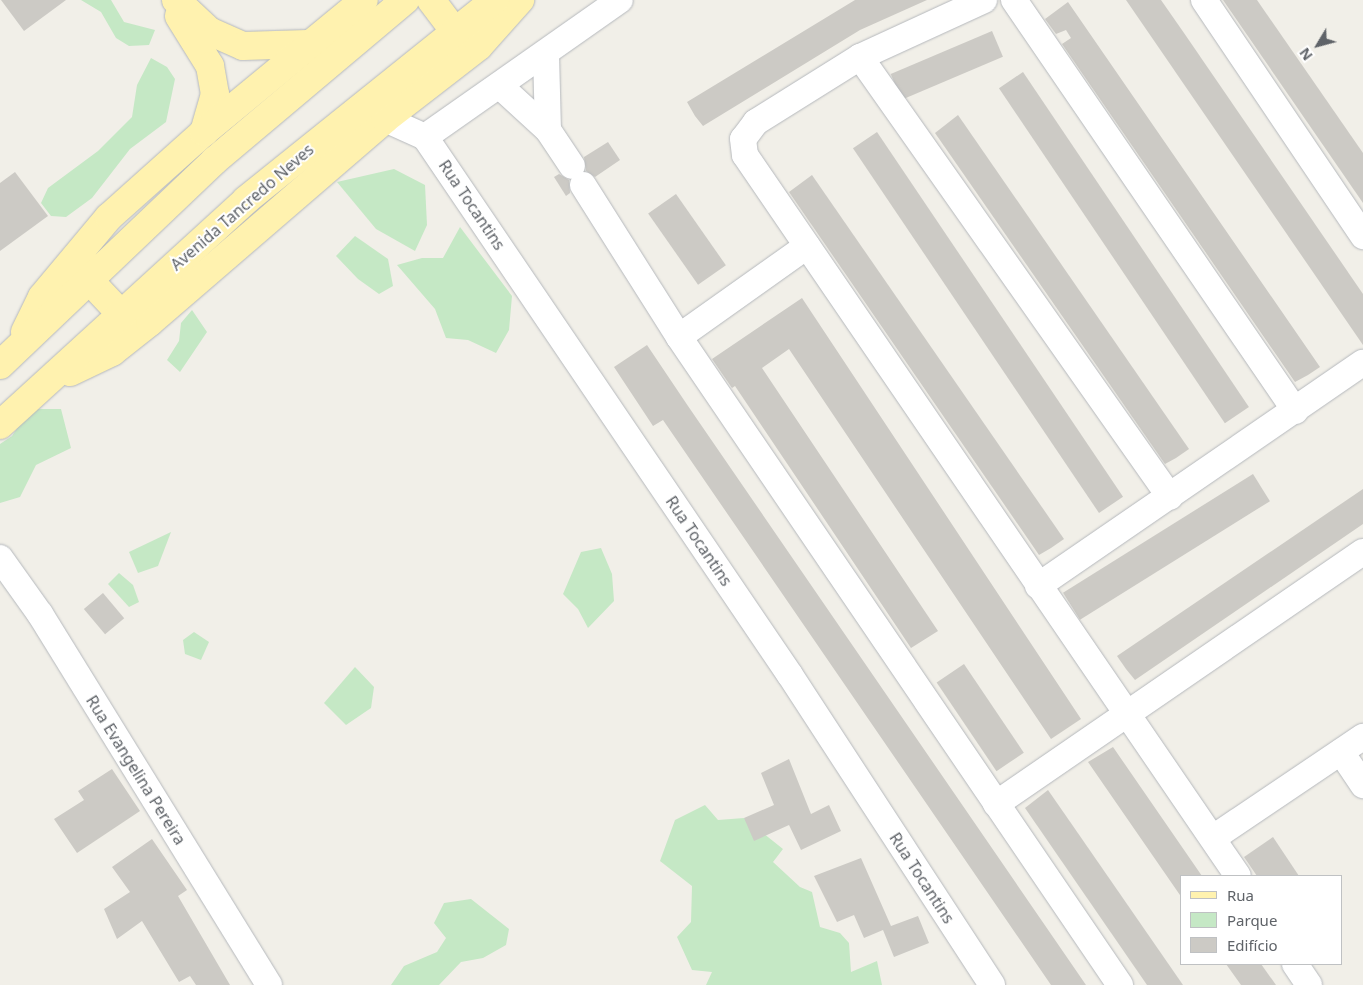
<!DOCTYPE html>
<html>
<head>
<meta charset="utf-8">
<style>
  body { margin:0 }
  #map { position:relative; width:1363px; height:985px; overflow:hidden; background:#f1efe8; font-family:"Noto Sans",sans-serif }
  div>[style] { position:absolute }
  .green>* { inset:0; background:#c5e8c5 }
  .building>* { inset:0; background:#cccac5; transform-origin:0 0 }
  .roads { filter:drop-shadow(0 0 1px #b5b8bc) drop-shadow(0 0 1px #b5b8bc) }
  .minor>* { height:26px; margin:-13px; padding:0 13px; transform-origin:13px; border-radius:13px; background:#fff }
  .major>* { height:28px; margin:-14px; padding:0 14px; transform-origin:14px; border-radius:14px; background:#fff2af }
  span { translate:-50% -50%; white-space:nowrap; text-align:center; line-height:1.15; -webkit-text-stroke:4px #fff; paint-order:stroke }
  .street-label { font-size:16px; color:#5f6368 }
  .legend { position:absolute; left:1180px; top:875px; width:162px; height:90px; box-sizing:border-box; background:#fff; border:1px solid #bfc1c3; margin:0; padding:6px 9px; list-style:none; font-size:15px; color:#5f6368 }
  .legend li { display:flex; align-items:center; gap:10px; height:25px }
  .legend b { width:25px; border:1px solid #bfc1c3 }
  .north { position:absolute; left:1293px; top:20px; width:50px; height:50px; -webkit-text-stroke:4px #fff; paint-order:stroke; rotate:233deg; font-size:14px; font-weight:700; line-height:20px; text-align:center; color:#5f6368 }
  .north::after { content:''; display:block; margin:auto; width:18px; height:22px; background:#5f6368; clip-path:polygon(50% 0,100% 100%,50% 72%,0 100%) }
</style>
</head>
<body>
<div id="map">
  <div class="green">
    <i style="clip-path:polygon(81px 0,111px 0,124px 22px,155px 30px,149px 45px,129px 46px,116px 38px,101px 12px)"></i>
    <i style="clip-path:polygon(151px 58px,167px 67px,175px 79px,166px 122px,130px 149px,92px 198px,66px 217px,51px 216px,41px 203px,48px 188px,98px 151px,132px 117px,137px 85px)"></i>
    <i style="clip-path:polygon(394px 169px,425px 185px,427px 225px,415px 251px,376px 229px,337px 182px)"></i>
    <i style="clip-path:polygon(460px 227px,512px 296px,509px 330px,496px 353px,468px 340px,446px 338px,435px 309px,397px 265px,422px 258px,443px 258px)"></i>
    <i style="clip-path:polygon(355px 236px,388px 259px,393px 286px,379px 294px,358px 279px,336px 256px)"></i>
    <i style="clip-path:polygon(192px 310px,207px 332px,180px 372px,167px 360px,179px 341px,181px 323px)"></i>
    <i style="clip-path:polygon(30px 409px,61px 409px,71px 448px,36px 465px,20px 497px,0 503px,0 444px,12px 436px)"></i>
    <i style="clip-path:polygon(171px 532px,158px 566px,138px 573px,129px 552px)"></i>
    <i style="clip-path:polygon(601px 548px,612px 574px,614px 601px,588px 628px,578px 609px,563px 594px,581px 552px)"></i>
    <i style="clip-path:polygon(119px 573px,133px 585px,139px 602px,129px 607px,108px 584px)"></i>
    <i style="clip-path:polygon(194px 632px,209px 642px,201px 660px,185px 654px,183px 640px)"></i>
    <i style="clip-path:polygon(355px 667px,374px 687px,371px 708px,346px 725px,324px 703px)"></i>
    <i style="clip-path:polygon(705px 805px,718px 820px,744px 818px,783px 849px,773px 862px,800px 887px,812px 892px,820px 927px,840px 933px,849px 943px,851px 972px,877px 961px,882px 985px,706px 985px,712px 972px,692px 970px,677px 937px,691px 922px,692px 886px,660px 861px,675px 820px)"></i>
    <i style="clip-path:polygon(471px 899px,509px 929px,506px 945px,483px 958px,461px 962px,439px 985px,391px 985px,404px 966px,437px 952px,446px 938px,434px 923px,444px 903px)"></i>
  </div>
  <div class="building">
    <i style="clip-path:polygon(1px 0,66px 0,24px 31px)"></i>
    <i style="clip-path:polygon(855px 0,927px 0,860px 30px,703px 126px,695px 116px,687px 102px)"></i>
    <i style="clip-path:polygon(1126px 0,1161px 0,1184px 33px,1363px 294px,1363px 345px)"></i>
    <i style="clip-path:polygon(1223px 0,1257px 0,1363px 153px,1363px 203px)"></i>
    <i style="clip-path:polygon(1068px 2px,1320px 367px,1308px 375px,1295px 382px,1062px 44px,1071px 38px,1066px 30px,1056px 34px,1045px 19px)"></i>
    <i style="left:992px;top:31px;width:28px;height:110px;rotate:67deg"></i>
    <i style="left:1023px;top:72px;width:404px;height:29px;rotate:56deg"></i>
    <i style="clip-path:polygon(958px 115px,1189px 449px,1176px 458px,1165px 464px,935px 133px)"></i>
    <i style="left:877px;top:132px;width:440px;height:29px;rotate:56deg"></i>
    <i style="clip-path:polygon(608px 142px,620px 160px,595px 177px,586px 171px,584px 157px)"></i>
    <i style="clip-path:polygon(15px 172px,48px 216px,0 251px,0 183px)"></i>
    <i style="clip-path:polygon(559px 174px,569px 180px,570px 193px,566px 196px,554px 177px)"></i>
    <i style="clip-path:polygon(812px 175px,1064px 539px,1051px 548px,1039px 555px,789px 192px)"></i>
    <i style="left:676px;top:194px;width:87px;height:34px;rotate:55deg"></i>
    <i style="clip-path:polygon(802px 298px,1081px 719px,1051px 739px,789px 349px,762px 368px,938px 631px,911px 648px,735px 386px,732px 388px,712px 359px)"></i>
    <i style="clip-path:polygon(647px 345px,688px 406px,1086px 985px,1051px 985px,663px 420px,653px 426px,614px 367px)"></i>
    <i style="left:1253px;top:474px;width:32px;height:224px;rotate:58deg"></i>
    <i style="clip-path:polygon(1363px 489px,1363px 524px,1135px 680px,1126px 669px,1117px 656px)"></i>
    <i style="left:103px;top:593px;width:33px;height:25px;rotate:50deg"></i>
    <i style="left:964px;top:664px;width:107px;height:33px;rotate:56deg"></i>
    <i style="clip-path:polygon(1113px 747px,1202px 876px,1182px 876px,1182px 898px,1088px 762px)"></i>
    <i style="clip-path:polygon(789px 759px,811px 814px,829px 805px,841px 831px,801px 850px,789px 825px,754px 841px,744px 818px,774px 805px,761px 773px)"></i>
    <i style="clip-path:polygon(112px 769px,140px 811px,77px 853px,54px 819px,84px 800px,78px 791px)"></i>
    <i style="clip-path:polygon(1048px 790px,1073px 826px,1183px 985px,1147px 985px,1025px 808px)"></i>
    <i style="clip-path:polygon(1273px 837px,1299px 876px,1257px 876px,1244px 857px)"></i>
    <i style="clip-path:polygon(152px 839px,187px 890px,178px 896px,230px 985px,196px 985px,190px 976px,179px 982px,142px 921px,117px 939px,104px 909px,130px 892px,112px 867px)"></i>
    <i style="clip-path:polygon(861px 858px,891px 926px,918px 916px,929px 943px,894px 957px,883px 930px,864px 938px,854px 915px,837px 922px,814px 876px)"></i>
    <i style="clip-path:polygon(1226px 964px,1261px 964px,1276px 985px,1241px 985px)"></i>
  </div>
  <div class="roads">
    <div class="minor">
      <i style="left:984px;top:0;width:136px;rotate:155.3deg"></i>
      <i style="left:860px;top:57px;width:123px;rotate:148deg"></i>
      <i style="left:756px;top:122px;width:21px;rotate:127deg"></i>
      <i style="left:743px;top:139px;width:16px;rotate:83deg"></i>
      <i style="left:745px;top:155px;width:873px;rotate:55.64deg"></i>
      <i style="left:1014px;top:0;width:498px;rotate:55.6deg"></i>
      <i style="left:1204px;top:0;width:285px;rotate:56deg"></i>
      <i style="left:546px;top:54px;width:76px;rotate:88.5deg"></i>
      <i style="left:860px;top:57px;width:538px;rotate:54.83deg"></i>
      <i style="left:501px;top:87px;width:64px;rotate:42.5deg"></i>
      <i style="left:548px;top:130px;width:43px;rotate:56.3deg"></i>
      <i style="left:385px;top:119px;width:44px;rotate:24.2deg"></i>
      <i style="left:425px;top:137px;width:650px;rotate:55.85deg"></i>
      <i style="left:790px;top:675px;width:370px;rotate:56.9deg"></i>
      <i style="left:425px;top:137px;width:238px;rotate:-35.1deg"></i>
      <i style="left:583px;top:185px;width:180px;rotate:57.7deg"></i>
      <i style="left:807px;top:246px;width:157px;rotate:144.6deg"></i>
      <i style="left:679px;top:337px;width:784px;rotate:55.76deg"></i>
      <i style="left:0;top:558px;width:69px;rotate:54.5deg"></i>
      <i style="left:40px;top:614px;width:436px;rotate:58.3deg"></i>
      <i style="left:1038px;top:586px;width:394px;rotate:-34.5deg"></i>
      <i style="left:1341px;top:752px;width:40px;rotate:56deg"></i>
      <i style="left:996px;top:804px;width:445px;rotate:-34.5deg"></i>
      <i style="left:1213px;top:838px;width:181px;rotate:-34deg"></i>
      <i style="left:1295px;top:964px;width:25px;rotate:56deg"></i>
    </div>
    <div class="major">
      <i style="left:176px;top:0;width:45px;rotate:43.2deg"></i>
      <i style="left:209px;top:31px;width:37px;rotate:24deg"></i>
      <i style="left:243px;top:46px;width:65px;rotate:-1.8deg"></i>
      <i style="left:431px;top:0;width:39px;rotate:53deg"></i>
      <i style="left:454px;top:31px;width:18px;rotate:109deg"></i>
      <i style="left:179px;top:16px;width:59px;rotate:58.2deg"></i>
      <i style="left:210px;top:66px;width:28px;rotate:80deg"></i>
      <i style="left:215px;top:94px;width:40px;rotate:106deg"></i>
      <i style="left:84px;top:262px;width:17px;rotate:77deg"></i>
      <i style="left:88px;top:279px;width:48px;rotate:46.7deg"></i>
      <i style="left:121px;top:314px;width:17px;rotate:17deg"></i>
      <i style="left:25px;top:332px;width:39px;rotate:-64deg"></i>
      <i style="left:42px;top:297px;width:104px;rotate:-50.1deg"></i>
      <i style="left:109px;top:217px;width:127px;rotate:-41.8deg"></i>
      <i style="left:204px;top:132px;width:207px;rotate:-39.5deg"></i>
      <i style="left:0;top:365px;width:296px;rotate:-43.6deg"></i>
      <i style="left:214px;top:161px;width:250px;rotate:-40.1deg"></i>
      <i style="left:70px;top:372px;width:47px;rotate:-25.5deg"></i>
      <i style="left:112px;top:352px;width:48px;rotate:-38.3deg"></i>
      <i style="left:150px;top:322px;width:311px;rotate:-40.8deg"></i>
      <i style="left:385px;top:119px;width:119px;rotate:-37.8deg"></i>
      <i style="left:479px;top:46px;width:62px;rotate:-48.3deg"></i>
      <i style="left:0;top:425px;width:333px;rotate:-42.4deg"></i>
      <i style="left:246px;top:200px;width:319px;rotate:-38.8deg"></i>
    </div>
  </div>
  <div class="street-label">
    <span style="left:472px;top:205px;rotate:56deg">Rua Tocantins</span>
    <span style="left:242px;top:207px;rotate:-41deg">Avenida Tancredo Neves</span>
    <span style="left:699px;top:541px;rotate:56deg">Rua Tocantins</span>
    <span style="left:136px;top:770px;rotate:58deg">Rua Evangelina Pereira</span>
    <span style="left:922px;top:878px;rotate:57deg">Rua Tocantins</span>
  </div>
  <ul class="legend">
  <li><b style="height:6px;background:#fff2af"></b>Rua</li>
  <li><b style="height:14px;background:#c5e8c5"></b>Parque</li>
  <li><b style="height:14px;background:#cccac5"></b>Edifício</li>
  </ul>
  <div class="north">N</div>
</div>
</body>
</html>
